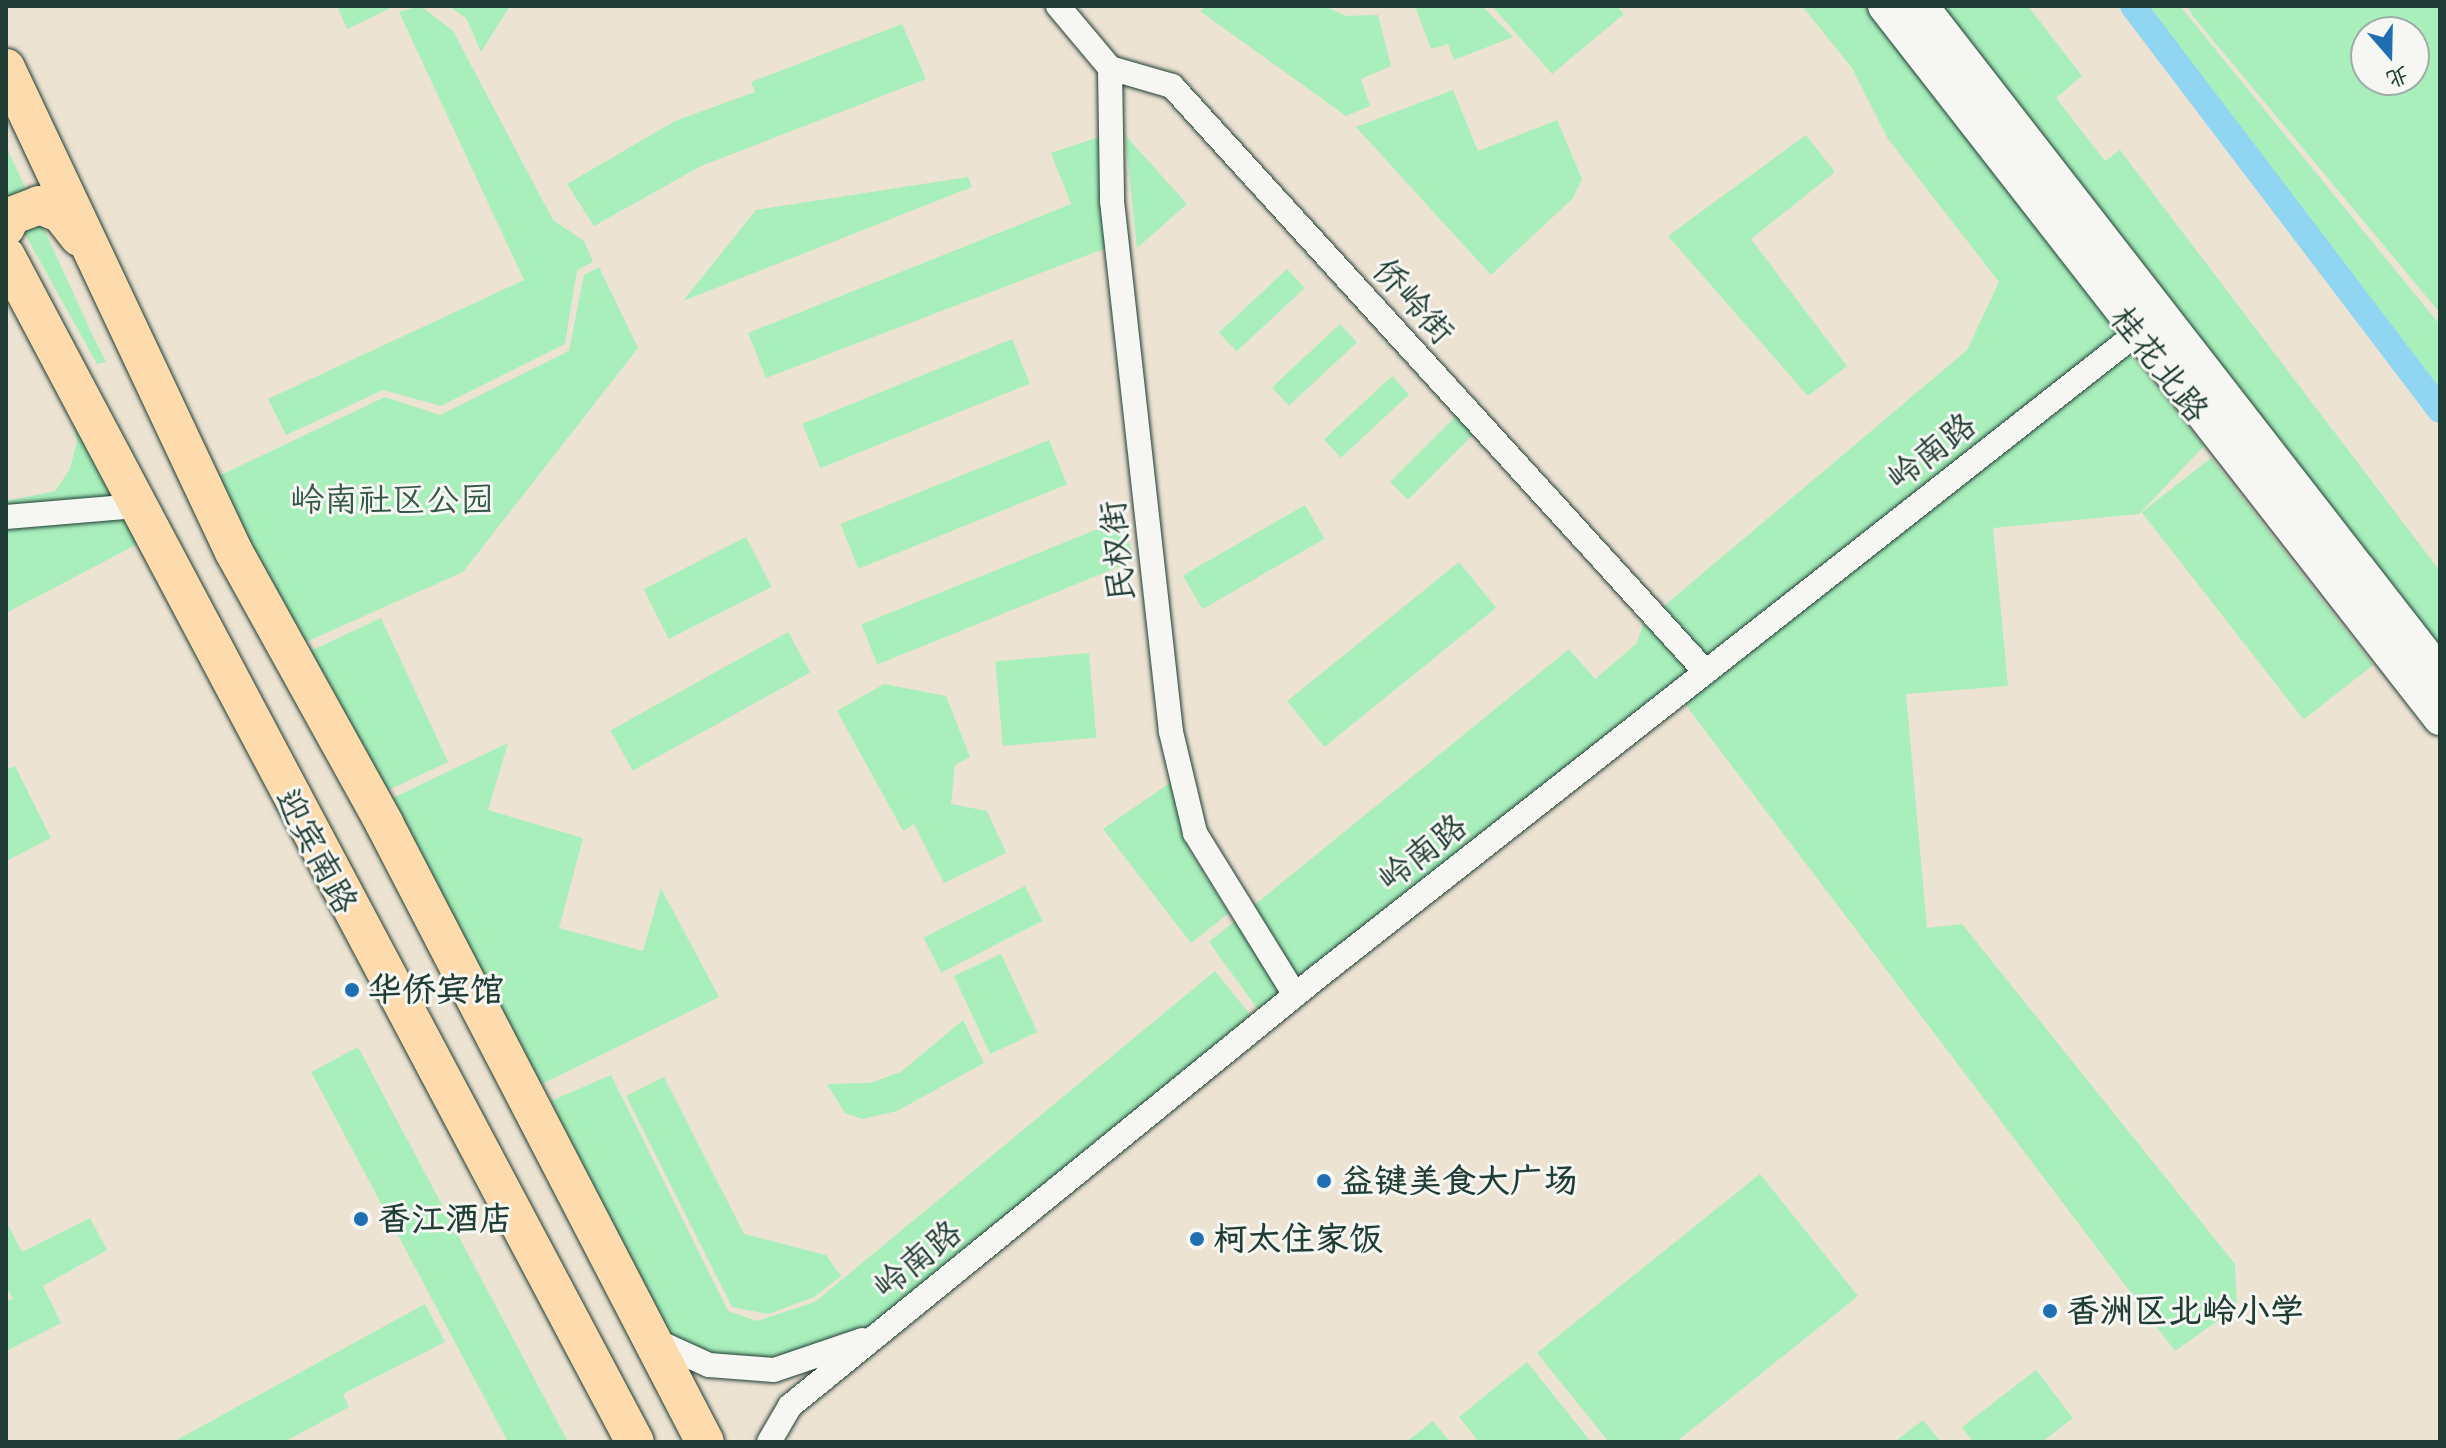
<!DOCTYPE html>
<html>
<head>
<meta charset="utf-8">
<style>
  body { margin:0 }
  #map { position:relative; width:2446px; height:1448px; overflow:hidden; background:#ede3d3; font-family:Itim,"LXGW WenKai TC",sans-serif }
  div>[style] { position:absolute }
  .green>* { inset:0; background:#a8efbc; transform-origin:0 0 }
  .canal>* { height:26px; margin:-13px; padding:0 13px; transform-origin:13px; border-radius:13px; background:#90d5f2 }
  .roads { filter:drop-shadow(0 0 2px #1f3d34) drop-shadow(0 0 2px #1f3d34) }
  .minor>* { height:24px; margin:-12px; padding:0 12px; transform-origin:12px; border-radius:12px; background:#f6f6f2 }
  .secondary>* { height:34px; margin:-17px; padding:0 17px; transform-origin:17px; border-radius:17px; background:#f6f6f2 }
  .primary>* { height:38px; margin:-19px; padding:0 19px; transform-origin:19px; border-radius:19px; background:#fedbac }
  .dots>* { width:22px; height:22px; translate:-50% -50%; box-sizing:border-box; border:4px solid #f6f6f2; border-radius:50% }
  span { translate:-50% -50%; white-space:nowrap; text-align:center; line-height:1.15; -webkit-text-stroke:6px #f6f6f2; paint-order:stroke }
  .street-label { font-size:34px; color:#1f3d34 }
  .park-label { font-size:34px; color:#345848 }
  .poi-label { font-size:34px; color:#1f3d34; font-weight:700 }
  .left { translate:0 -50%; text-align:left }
  .frame { position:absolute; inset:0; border:8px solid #1f3d34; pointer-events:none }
  .north { position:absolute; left:2350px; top:16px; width:80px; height:80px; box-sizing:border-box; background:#f6f6f2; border:2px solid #a0aca6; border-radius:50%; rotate:160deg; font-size:22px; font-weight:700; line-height:32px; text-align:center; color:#1f3d34 }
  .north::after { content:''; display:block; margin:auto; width:28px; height:36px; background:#1f6fb2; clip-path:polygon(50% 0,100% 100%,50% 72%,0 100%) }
</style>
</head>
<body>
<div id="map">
  <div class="green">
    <i style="clip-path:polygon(337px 6px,395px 6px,347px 29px)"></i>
    <i style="clip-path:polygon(421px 6px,453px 31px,553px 220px,584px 241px,593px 262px,577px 270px,565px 344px,441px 406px,383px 390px,286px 435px,268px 399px,524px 280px,399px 12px)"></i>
    <i style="clip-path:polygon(449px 6px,510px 6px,481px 52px,466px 18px)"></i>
    <i style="clip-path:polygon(1207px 6px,1324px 6px,1346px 16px,1378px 15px,1391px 66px,1361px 79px,1370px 106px,1346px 116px,1200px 11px)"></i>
    <i style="clip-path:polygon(1415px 6px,1482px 6px,1513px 37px,1454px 60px,1448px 44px,1431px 49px)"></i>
    <i style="clip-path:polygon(1492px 6px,1617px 6px,1624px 14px,1552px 74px)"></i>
    <i style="clip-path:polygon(1802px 6px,1874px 6px,2125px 332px,1262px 1015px,1209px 942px,1569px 649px,1595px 679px,1636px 644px,1644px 623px,1967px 350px,1999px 282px,1888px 139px,1852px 68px)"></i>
    <i style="clip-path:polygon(1929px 6px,2028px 6px,2082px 76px,2056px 98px,2105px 161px,2120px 150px,2440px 571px,2440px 668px)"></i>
    <i style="clip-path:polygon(2137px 6px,2180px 6px,2440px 325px,2440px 404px)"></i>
    <i style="clip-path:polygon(evenodd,2188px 6px,2440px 6px,2440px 313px,2192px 15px,2188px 6px,2366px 32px,2414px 32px,2414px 80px,2366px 80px,2366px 32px)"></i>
    <i style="clip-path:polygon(902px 24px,926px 79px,701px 166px,594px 226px,567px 184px,675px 121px,755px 92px,751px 82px)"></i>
    <i style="clip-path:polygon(1453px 90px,1478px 151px,1557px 120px,1582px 179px,1573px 198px,1491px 275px,1356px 127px)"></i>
    <i style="clip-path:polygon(1125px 135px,1187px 204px,1137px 248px)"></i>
    <i style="clip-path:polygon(1806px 135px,1835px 172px,1751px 239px,1847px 366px,1808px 396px,1668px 236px)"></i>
    <i style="clip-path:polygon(1099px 137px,1106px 248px,766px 378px,748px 333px,1071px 204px,1051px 153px)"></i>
    <i style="clip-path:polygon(6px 146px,92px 334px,106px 362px,97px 364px,6px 200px)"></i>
    <i style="clip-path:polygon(968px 177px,972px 187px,683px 301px,756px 210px)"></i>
    <i style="clip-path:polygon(599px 267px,638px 348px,463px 572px,290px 649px,202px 484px,385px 397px,440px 415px,569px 351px,584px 275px)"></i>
    <i style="left:1287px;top:269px;width:26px;height:93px;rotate:47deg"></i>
    <i style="left:1340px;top:324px;width:25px;height:93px;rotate:47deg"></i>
    <i style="left:1012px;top:339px;width:48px;height:226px;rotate:68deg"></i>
    <i style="clip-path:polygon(2131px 354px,2204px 446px,2139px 514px,1993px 528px,2008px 686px,1906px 694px,1927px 928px,1962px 924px,2235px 1264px,2237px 1307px,2175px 1351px,1685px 704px)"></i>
    <i style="left:1392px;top:376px;width:25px;height:93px;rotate:47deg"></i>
    <i style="left:1456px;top:416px;width:25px;height:93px;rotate:45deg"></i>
    <i style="clip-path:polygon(71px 417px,132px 503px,6px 514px,6px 501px,55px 491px,70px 469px,77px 441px)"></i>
    <i style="left:1049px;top:440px;width:48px;height:225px;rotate:68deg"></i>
    <i style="left:2211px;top:458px;width:263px;height:88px;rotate:52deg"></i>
    <i style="left:1305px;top:505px;width:39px;height:141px;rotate:60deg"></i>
    <i style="clip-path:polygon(137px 506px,153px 536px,6px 613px,6px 517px)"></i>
    <i style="left:1120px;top:520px;width:43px;height:279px;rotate:68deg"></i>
    <i style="left:746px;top:537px;width:56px;height:115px;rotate:63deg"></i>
    <i style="left:1459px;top:562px;width:59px;height:221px;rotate:51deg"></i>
    <i style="left:381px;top:618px;width:159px;height:82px;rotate:65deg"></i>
    <i style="left:788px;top:632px;width:46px;height:203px;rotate:61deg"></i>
    <i style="left:1089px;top:653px;width:85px;height:94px;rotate:85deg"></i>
    <i style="clip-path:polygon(884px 684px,946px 696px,970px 757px,955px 765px,951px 804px,987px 811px,1006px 853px,944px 883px,914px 824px,903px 831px,837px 711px)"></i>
    <i style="clip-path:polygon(508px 743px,488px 810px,583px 838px,559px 928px,643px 951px,661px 888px,719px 997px,540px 1085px,382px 803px)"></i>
    <i style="clip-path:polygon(15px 766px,51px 838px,6px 861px,6px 770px)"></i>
    <i style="clip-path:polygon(1174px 780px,1188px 848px,1229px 913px,1191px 943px,1103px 829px)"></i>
    <i style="left:1025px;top:886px;width:39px;height:114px;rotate:63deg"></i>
    <i style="left:1001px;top:954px;width:86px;height:52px;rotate:65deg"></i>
    <i style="clip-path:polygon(1215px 971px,1252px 1017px,871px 1328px,775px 1357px,712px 1354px,662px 1334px,551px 1101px,611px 1075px,728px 1311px,757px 1321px,815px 1302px)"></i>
    <i style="clip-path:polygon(963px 1020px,984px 1063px,897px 1111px,862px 1119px,845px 1113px,827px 1084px,870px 1083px,901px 1072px)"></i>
    <i style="left:358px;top:1047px;width:448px;height:53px;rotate:62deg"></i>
    <i style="clip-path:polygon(664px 1077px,744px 1234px,826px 1255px,841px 1276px,814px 1297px,768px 1314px,732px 1307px,626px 1096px)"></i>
    <i style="clip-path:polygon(1760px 1174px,1858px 1296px,1676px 1442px,1609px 1442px,1537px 1353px)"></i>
    <i style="clip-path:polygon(90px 1218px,107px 1250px,43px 1286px,61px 1323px,6px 1351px,6px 1302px,13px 1299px,6px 1285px,6px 1221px,22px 1252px)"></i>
    <i style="clip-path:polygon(425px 1304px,445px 1342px,343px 1394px,349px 1407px,284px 1442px,173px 1442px)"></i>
    <i style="clip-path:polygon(1527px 1362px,1591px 1442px,1479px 1442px,1459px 1417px)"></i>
    <i style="clip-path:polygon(2036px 1370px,2073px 1418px,2042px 1442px,1973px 1442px,1962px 1427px)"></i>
    <i style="clip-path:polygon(1923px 1420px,1941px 1442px,1894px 1442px)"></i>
    <i style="clip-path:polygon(1433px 1421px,1450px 1442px,1406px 1442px)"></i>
  </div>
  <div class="canal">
    <i style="left:2133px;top:6px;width:507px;rotate:52.77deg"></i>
  </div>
  <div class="roads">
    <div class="minor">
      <i style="left:1058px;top:6px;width:81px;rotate:50deg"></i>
      <i style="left:1110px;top:68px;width:65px;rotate:16.2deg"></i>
      <i style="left:1172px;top:86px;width:789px;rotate:47.67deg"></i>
      <i style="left:1110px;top:68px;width:133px;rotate:89.1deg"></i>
      <i style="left:1112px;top:201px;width:534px;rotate:83.66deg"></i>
      <i style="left:1171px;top:732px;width:104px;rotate:76.6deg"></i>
      <i style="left:1195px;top:833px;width:190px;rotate:58.3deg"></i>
      <i style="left:6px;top:517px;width:131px;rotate:-4.8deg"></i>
      <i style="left:656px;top:1341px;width:58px;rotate:24.4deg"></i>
      <i style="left:709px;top:1365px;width:65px;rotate:4.4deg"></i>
      <i style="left:774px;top:1370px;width:93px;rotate:-18.8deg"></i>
      <i style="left:769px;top:1442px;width:42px;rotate:-59.7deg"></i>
      <i style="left:790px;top:1406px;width:677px;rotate:-39.12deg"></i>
      <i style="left:1315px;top:979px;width:1063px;rotate:-38.16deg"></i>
    </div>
    <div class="secondary">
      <i style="left:1885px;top:6px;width:903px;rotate:52.06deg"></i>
      <i style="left:1921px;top:6px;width:846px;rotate:52.15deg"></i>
    </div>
    <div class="primary">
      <i style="left:6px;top:68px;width:535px;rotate:64.78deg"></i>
      <i style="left:234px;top:552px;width:310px;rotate:61deg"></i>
      <i style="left:384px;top:823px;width:697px;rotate:62.59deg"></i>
      <i style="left:6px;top:227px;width:12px;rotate:-66deg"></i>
      <i style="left:11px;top:216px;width:30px;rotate:-21deg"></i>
      <i style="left:39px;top:205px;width:24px;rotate:22deg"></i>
      <i style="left:61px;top:214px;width:29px;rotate:52deg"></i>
      <i style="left:6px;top:256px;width:1342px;rotate:62.06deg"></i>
    </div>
  </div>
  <div class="dots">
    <i style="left:352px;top:990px;background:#1f6fb2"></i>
    <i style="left:1324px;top:1181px;background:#1f6fb2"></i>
    <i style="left:361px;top:1219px;background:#1f6fb2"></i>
    <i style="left:1197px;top:1239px;background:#1f6fb2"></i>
    <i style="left:2050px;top:1311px;background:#1f6fb2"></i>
  </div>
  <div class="street-label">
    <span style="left:1414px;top:301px;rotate:48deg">侨岭街</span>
    <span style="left:2160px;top:364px;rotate:52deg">桂花北路</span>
    <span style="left:1931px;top:451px;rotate:-38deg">岭南路</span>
    <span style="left:1117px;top:551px;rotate:-96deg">民权街</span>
    <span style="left:317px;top:851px;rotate:62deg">迎宾南路</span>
    <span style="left:1422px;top:852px;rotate:-38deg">岭南路</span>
    <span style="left:917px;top:1259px;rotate:-39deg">岭南路</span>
  </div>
  <div class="park-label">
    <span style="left:392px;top:500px">岭南社区公园</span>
  </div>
  <div class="poi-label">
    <span class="left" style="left:368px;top:990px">华侨宾馆</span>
    <span class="left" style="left:1340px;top:1181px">益键美食大广场</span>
    <span class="left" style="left:377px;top:1219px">香江酒店</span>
    <span class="left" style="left:1213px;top:1239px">柯太住家饭</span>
    <span class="left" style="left:2066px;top:1311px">香洲区北岭小学</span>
  </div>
  <div class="frame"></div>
  <div class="north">北</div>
</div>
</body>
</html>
